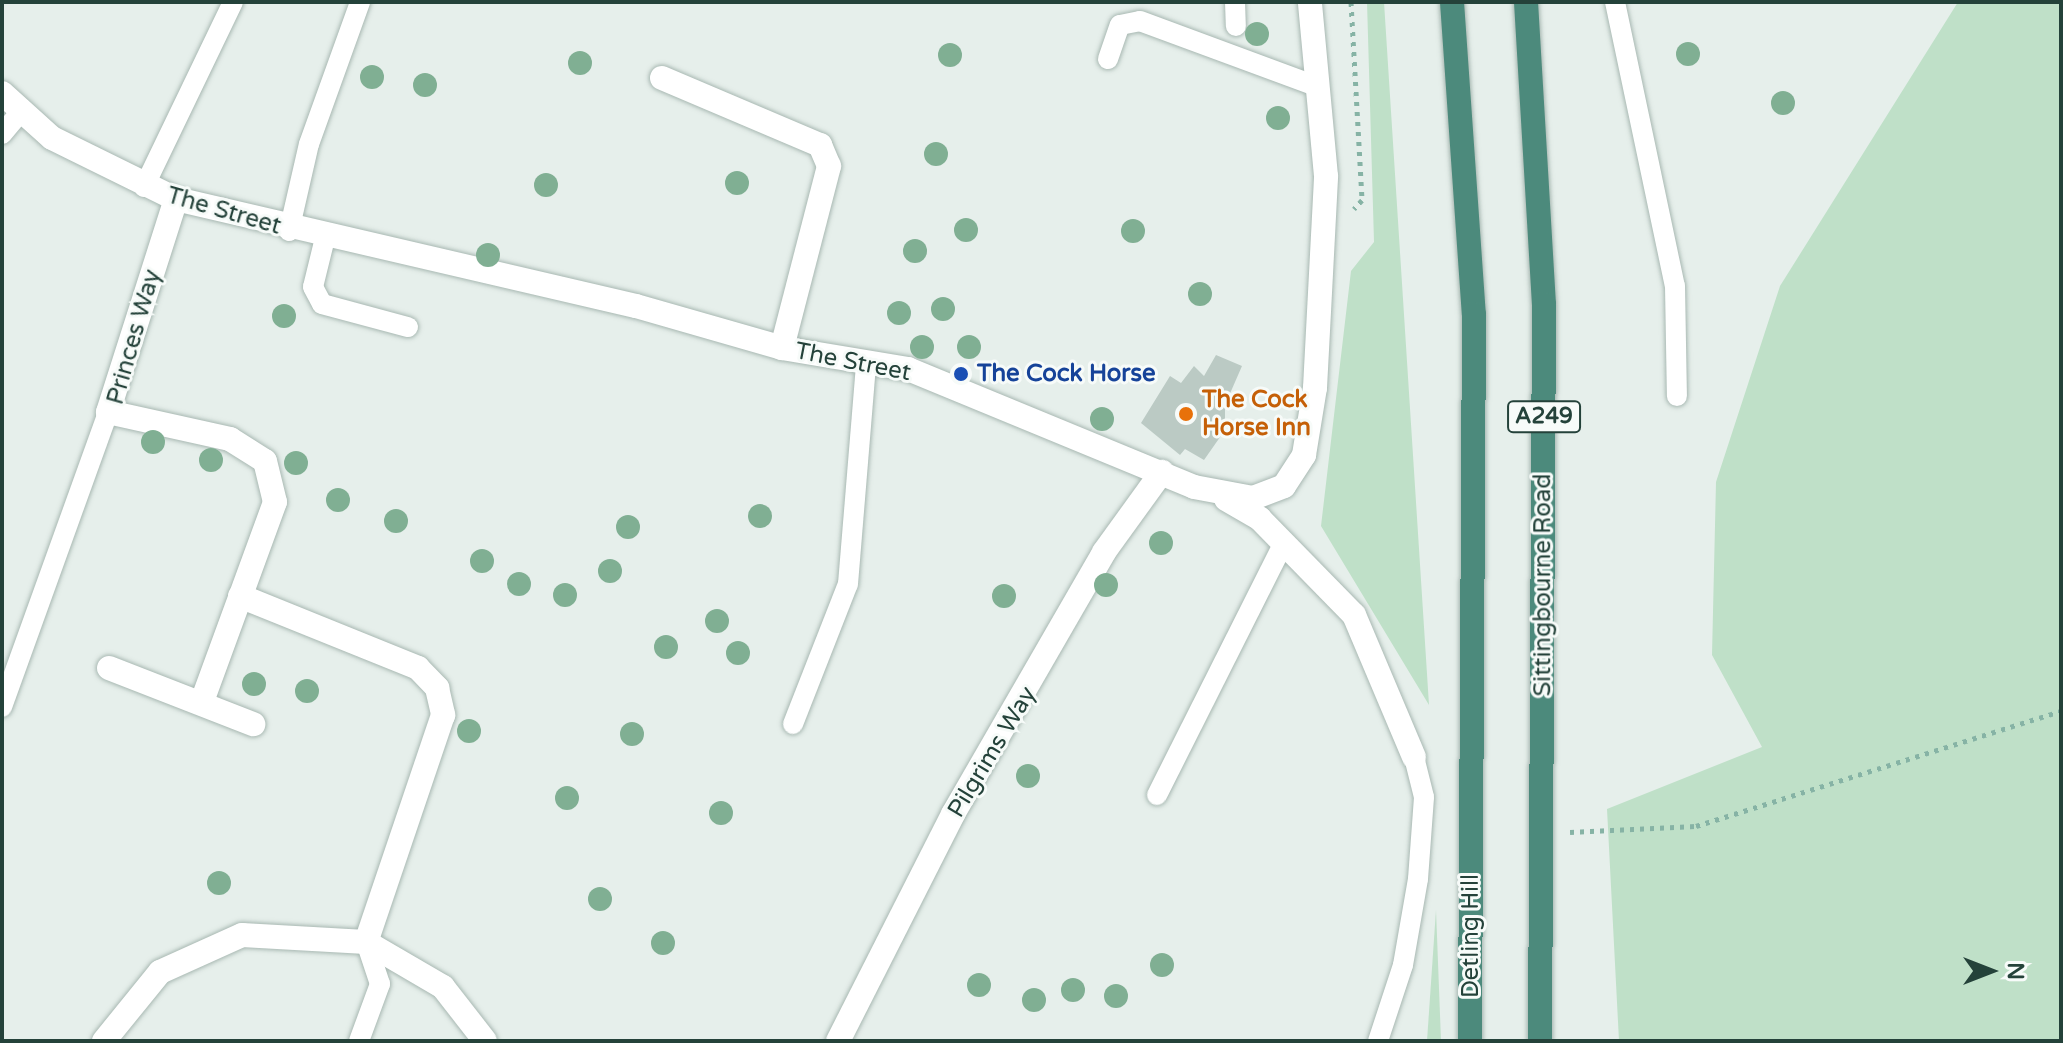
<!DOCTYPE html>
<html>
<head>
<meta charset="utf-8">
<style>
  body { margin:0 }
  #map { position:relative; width:2063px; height:1043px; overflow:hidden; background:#e6efeb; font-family:"Varela Round",sans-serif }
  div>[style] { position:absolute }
  .green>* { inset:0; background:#bfe0c8 }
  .building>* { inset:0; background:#bbcac4 }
  .path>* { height:5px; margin-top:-2.5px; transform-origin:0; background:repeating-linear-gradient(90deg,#86b3a5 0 4px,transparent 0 10px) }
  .roads { filter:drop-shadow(0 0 2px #a8b8b2) drop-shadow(0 0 2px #a8b8b2) }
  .service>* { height:20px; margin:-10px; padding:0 10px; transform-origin:10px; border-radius:10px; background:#fff }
  .minor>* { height:24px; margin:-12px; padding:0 12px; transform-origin:12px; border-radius:12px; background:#fff }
  .trunk>* { height:24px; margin:-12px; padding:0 12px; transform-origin:12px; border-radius:12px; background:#4c8a7c }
  .trees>* { width:24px; height:24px; margin:-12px; border-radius:50%; background:#80af93 }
  .dots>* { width:22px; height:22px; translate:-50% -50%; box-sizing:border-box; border:4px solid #f7fbf9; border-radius:50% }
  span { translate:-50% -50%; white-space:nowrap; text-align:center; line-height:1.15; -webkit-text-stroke:6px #f7fbf9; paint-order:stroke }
  .shield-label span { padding:2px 6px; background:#f7fbf9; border:2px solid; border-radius:6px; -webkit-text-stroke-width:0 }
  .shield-label { font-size:22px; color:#24423a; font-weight:700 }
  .street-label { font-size:24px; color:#24423a }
  .transit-label { font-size:24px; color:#164399; font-weight:700 }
  .left { translate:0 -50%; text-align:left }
  .food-label { font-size:24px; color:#c56008; font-weight:700 }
  .frame { position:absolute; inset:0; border:4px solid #24423a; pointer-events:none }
  .north { position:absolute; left:1951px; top:931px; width:80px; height:80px; -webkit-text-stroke:6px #f7fbf9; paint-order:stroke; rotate:90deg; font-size:22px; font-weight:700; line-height:32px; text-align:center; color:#24423a }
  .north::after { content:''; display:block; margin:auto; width:28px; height:36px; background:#24423a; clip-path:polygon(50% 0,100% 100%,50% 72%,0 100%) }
</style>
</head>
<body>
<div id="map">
  <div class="green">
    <i style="clip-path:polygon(1367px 2px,1384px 2px,1429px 705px,1321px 526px,1351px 271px,1374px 242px)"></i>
    <i style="clip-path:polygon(1958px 2px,2061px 2px,2061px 1041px,1619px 1041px,1607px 809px,1762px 747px,1712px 655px,1716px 482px,1780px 286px)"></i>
    <i style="clip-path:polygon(1436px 910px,1441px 1041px,1427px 1041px)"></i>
  </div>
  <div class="building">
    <i style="clip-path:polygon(1216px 355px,1242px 366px,1225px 405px,1225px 430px,1204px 460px,1185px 449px,1180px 455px,1141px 423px,1170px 376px,1181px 383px,1194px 366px,1204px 376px)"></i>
  </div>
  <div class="path">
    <i style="left:1351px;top:2px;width:198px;rotate:86.8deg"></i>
    <i style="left:1362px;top:200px;width:12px;rotate:132deg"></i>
    <i style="left:1570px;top:832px;width:126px;rotate:-2.7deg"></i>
    <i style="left:1696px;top:826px;width:383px;rotate:-17.5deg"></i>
  </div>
  <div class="roads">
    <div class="service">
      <i style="left:1235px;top:2px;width:24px;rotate:88deg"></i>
      <i style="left:1615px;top:2px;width:290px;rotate:78.1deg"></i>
      <i style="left:1675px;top:286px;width:110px;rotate:89deg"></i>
      <i style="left:1108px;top:59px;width:36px;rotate:-71deg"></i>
      <i style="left:1120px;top:25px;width:20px;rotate:-11deg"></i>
      <i style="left:1140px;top:21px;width:190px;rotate:20.3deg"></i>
      <i style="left:2px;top:134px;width:26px;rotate:-50deg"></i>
      <i style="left:144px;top:187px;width:205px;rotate:-64.3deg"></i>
      <i style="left:289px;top:231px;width:89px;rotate:-77.1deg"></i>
      <i style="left:309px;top:144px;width:151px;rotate:-70.2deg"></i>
      <i style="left:325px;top:238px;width:50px;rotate:103.8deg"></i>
      <i style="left:313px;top:287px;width:19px;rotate:62deg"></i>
      <i style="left:322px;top:304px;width:89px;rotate:15deg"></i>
      <i style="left:2px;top:707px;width:313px;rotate:-70.2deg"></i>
      <i style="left:793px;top:724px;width:150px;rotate:-68.6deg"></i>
      <i style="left:848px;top:584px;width:219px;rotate:-85.3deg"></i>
      <i style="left:1157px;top:795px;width:281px;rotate:-63.3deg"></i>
      <i style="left:359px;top:1041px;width:61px;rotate:-69.8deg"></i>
      <i style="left:380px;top:984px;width:44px;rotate:-108.4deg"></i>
      <i style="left:1378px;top:1041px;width:80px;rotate:-71.8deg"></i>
      <i style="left:1403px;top:965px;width:87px;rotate:-80.1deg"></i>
      <i style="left:1418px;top:879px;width:82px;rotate:-85.8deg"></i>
      <i style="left:1424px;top:797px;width:41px;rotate:-104deg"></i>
    </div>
    <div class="minor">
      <i style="left:662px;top:78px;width:172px;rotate:23deg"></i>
      <i style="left:820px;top:145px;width:23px;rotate:67deg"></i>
      <i style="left:829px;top:166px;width:188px;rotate:104.5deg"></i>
      <i style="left:2px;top:93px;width:67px;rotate:42deg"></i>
      <i style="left:52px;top:138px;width:138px;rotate:26.2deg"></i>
      <i style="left:176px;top:199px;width:472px;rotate:13.1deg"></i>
      <i style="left:636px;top:306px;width:152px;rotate:16deg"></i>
      <i style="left:782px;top:348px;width:128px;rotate:9.5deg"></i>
      <i style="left:908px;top:369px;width:309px;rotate:22.4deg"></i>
      <i style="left:1194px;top:487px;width:60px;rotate:10.6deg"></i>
      <i style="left:1253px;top:498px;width:33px;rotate:-21deg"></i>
      <i style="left:1284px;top:486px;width:37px;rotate:-57deg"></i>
      <i style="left:1304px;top:455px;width:68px;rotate:-80.7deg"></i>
      <i style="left:1315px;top:388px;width:212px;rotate:-87deg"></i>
      <i style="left:1326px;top:176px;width:175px;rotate:-95.3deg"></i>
      <i style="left:176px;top:199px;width:224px;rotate:107.7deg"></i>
      <i style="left:108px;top:412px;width:125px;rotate:12.5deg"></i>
      <i style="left:230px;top:439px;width:41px;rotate:32.2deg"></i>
      <i style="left:265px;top:461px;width:42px;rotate:76.3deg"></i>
      <i style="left:275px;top:502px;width:212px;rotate:110.1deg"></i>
      <i style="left:1226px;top:499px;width:39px;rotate:30deg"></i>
      <i style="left:1260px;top:519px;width:134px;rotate:45.6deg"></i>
      <i style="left:1354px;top:615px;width:154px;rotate:67.1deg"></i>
      <i style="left:240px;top:596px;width:192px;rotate:22deg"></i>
      <i style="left:418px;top:668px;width:28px;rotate:46deg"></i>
      <i style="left:437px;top:688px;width:28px;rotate:77deg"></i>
      <i style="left:443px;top:715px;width:240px;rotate:108.7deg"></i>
      <i style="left:109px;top:668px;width:155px;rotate:21.3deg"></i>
      <i style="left:104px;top:1041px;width:89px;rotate:-50.9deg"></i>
      <i style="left:160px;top:972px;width:90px;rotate:-24.3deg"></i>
      <i style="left:242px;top:935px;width:124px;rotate:3.2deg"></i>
      <i style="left:366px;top:942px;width:89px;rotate:30.3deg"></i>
      <i style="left:443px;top:987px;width:68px;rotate:52.1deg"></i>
      <i style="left:838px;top:1041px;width:254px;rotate:-63.1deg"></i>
      <i style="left:953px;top:814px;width:302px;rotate:-60deg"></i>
      <i style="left:1104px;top:552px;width:99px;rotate:-54.1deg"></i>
    </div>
    <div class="trunk">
      <i style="left:1452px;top:2px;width:313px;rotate:86deg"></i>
      <i style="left:1474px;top:314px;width:727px;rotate:90.32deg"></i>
      <i style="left:1526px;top:2px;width:303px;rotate:86.6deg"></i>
      <i style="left:1544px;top:304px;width:737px;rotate:90.31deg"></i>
    </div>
  </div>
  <div class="trees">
    <i style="left:1257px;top:34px"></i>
    <i style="left:1688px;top:54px"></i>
    <i style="left:950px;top:55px"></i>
    <i style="left:580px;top:63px"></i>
    <i style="left:372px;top:77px"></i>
    <i style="left:425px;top:85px"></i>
    <i style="left:1783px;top:103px"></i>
    <i style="left:1278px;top:118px"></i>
    <i style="left:936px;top:154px"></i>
    <i style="left:737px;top:183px"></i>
    <i style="left:546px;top:185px"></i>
    <i style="left:966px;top:230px"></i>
    <i style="left:1133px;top:231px"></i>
    <i style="left:915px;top:251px"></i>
    <i style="left:488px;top:255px"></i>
    <i style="left:1200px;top:294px"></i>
    <i style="left:943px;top:309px"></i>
    <i style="left:899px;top:313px"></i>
    <i style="left:284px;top:316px"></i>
    <i style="left:922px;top:347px"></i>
    <i style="left:969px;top:347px"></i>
    <i style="left:1102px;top:419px"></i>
    <i style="left:153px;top:442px"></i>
    <i style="left:211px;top:460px"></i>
    <i style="left:296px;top:463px"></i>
    <i style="left:338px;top:500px"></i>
    <i style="left:760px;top:516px"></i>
    <i style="left:396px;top:521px"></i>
    <i style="left:628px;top:527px"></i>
    <i style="left:1161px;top:543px"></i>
    <i style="left:482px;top:561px"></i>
    <i style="left:610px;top:571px"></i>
    <i style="left:519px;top:584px"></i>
    <i style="left:1106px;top:585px"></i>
    <i style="left:565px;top:595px"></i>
    <i style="left:1004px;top:596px"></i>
    <i style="left:717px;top:621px"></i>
    <i style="left:666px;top:647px"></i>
    <i style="left:738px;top:653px"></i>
    <i style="left:254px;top:684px"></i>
    <i style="left:307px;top:691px"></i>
    <i style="left:469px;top:731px"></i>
    <i style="left:632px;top:734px"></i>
    <i style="left:1028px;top:776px"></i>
    <i style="left:567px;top:798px"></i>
    <i style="left:721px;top:813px"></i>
    <i style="left:219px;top:883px"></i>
    <i style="left:600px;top:899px"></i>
    <i style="left:663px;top:943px"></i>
    <i style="left:1162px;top:965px"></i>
    <i style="left:979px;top:985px"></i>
    <i style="left:1073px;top:990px"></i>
    <i style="left:1116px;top:996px"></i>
    <i style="left:1034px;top:1000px"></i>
  </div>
  <div class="dots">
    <i style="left:961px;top:374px;background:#1a4fb4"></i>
    <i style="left:1186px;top:414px;background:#e8710a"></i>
  </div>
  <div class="shield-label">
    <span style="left:1544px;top:417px">A249</span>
  </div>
  <div class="street-label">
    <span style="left:224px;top:211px;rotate:16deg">The Street</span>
    <span style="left:134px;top:337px;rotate:-74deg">Princes Way</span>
    <span style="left:853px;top:362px;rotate:11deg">The Street</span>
    <span style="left:1543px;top:585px;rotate:-90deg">Sittingbourne Road</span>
    <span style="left:992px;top:752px;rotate:-59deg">Pilgrims Way</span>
    <span style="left:1471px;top:936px;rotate:-90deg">Detling Hill</span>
  </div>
  <div class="transit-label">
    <span class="left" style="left:977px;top:374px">The Cock Horse</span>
  </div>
  <div class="food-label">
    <span class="left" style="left:1202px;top:414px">The Cock<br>Horse Inn</span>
  </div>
  <div class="frame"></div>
  <div class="north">N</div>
</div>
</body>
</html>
